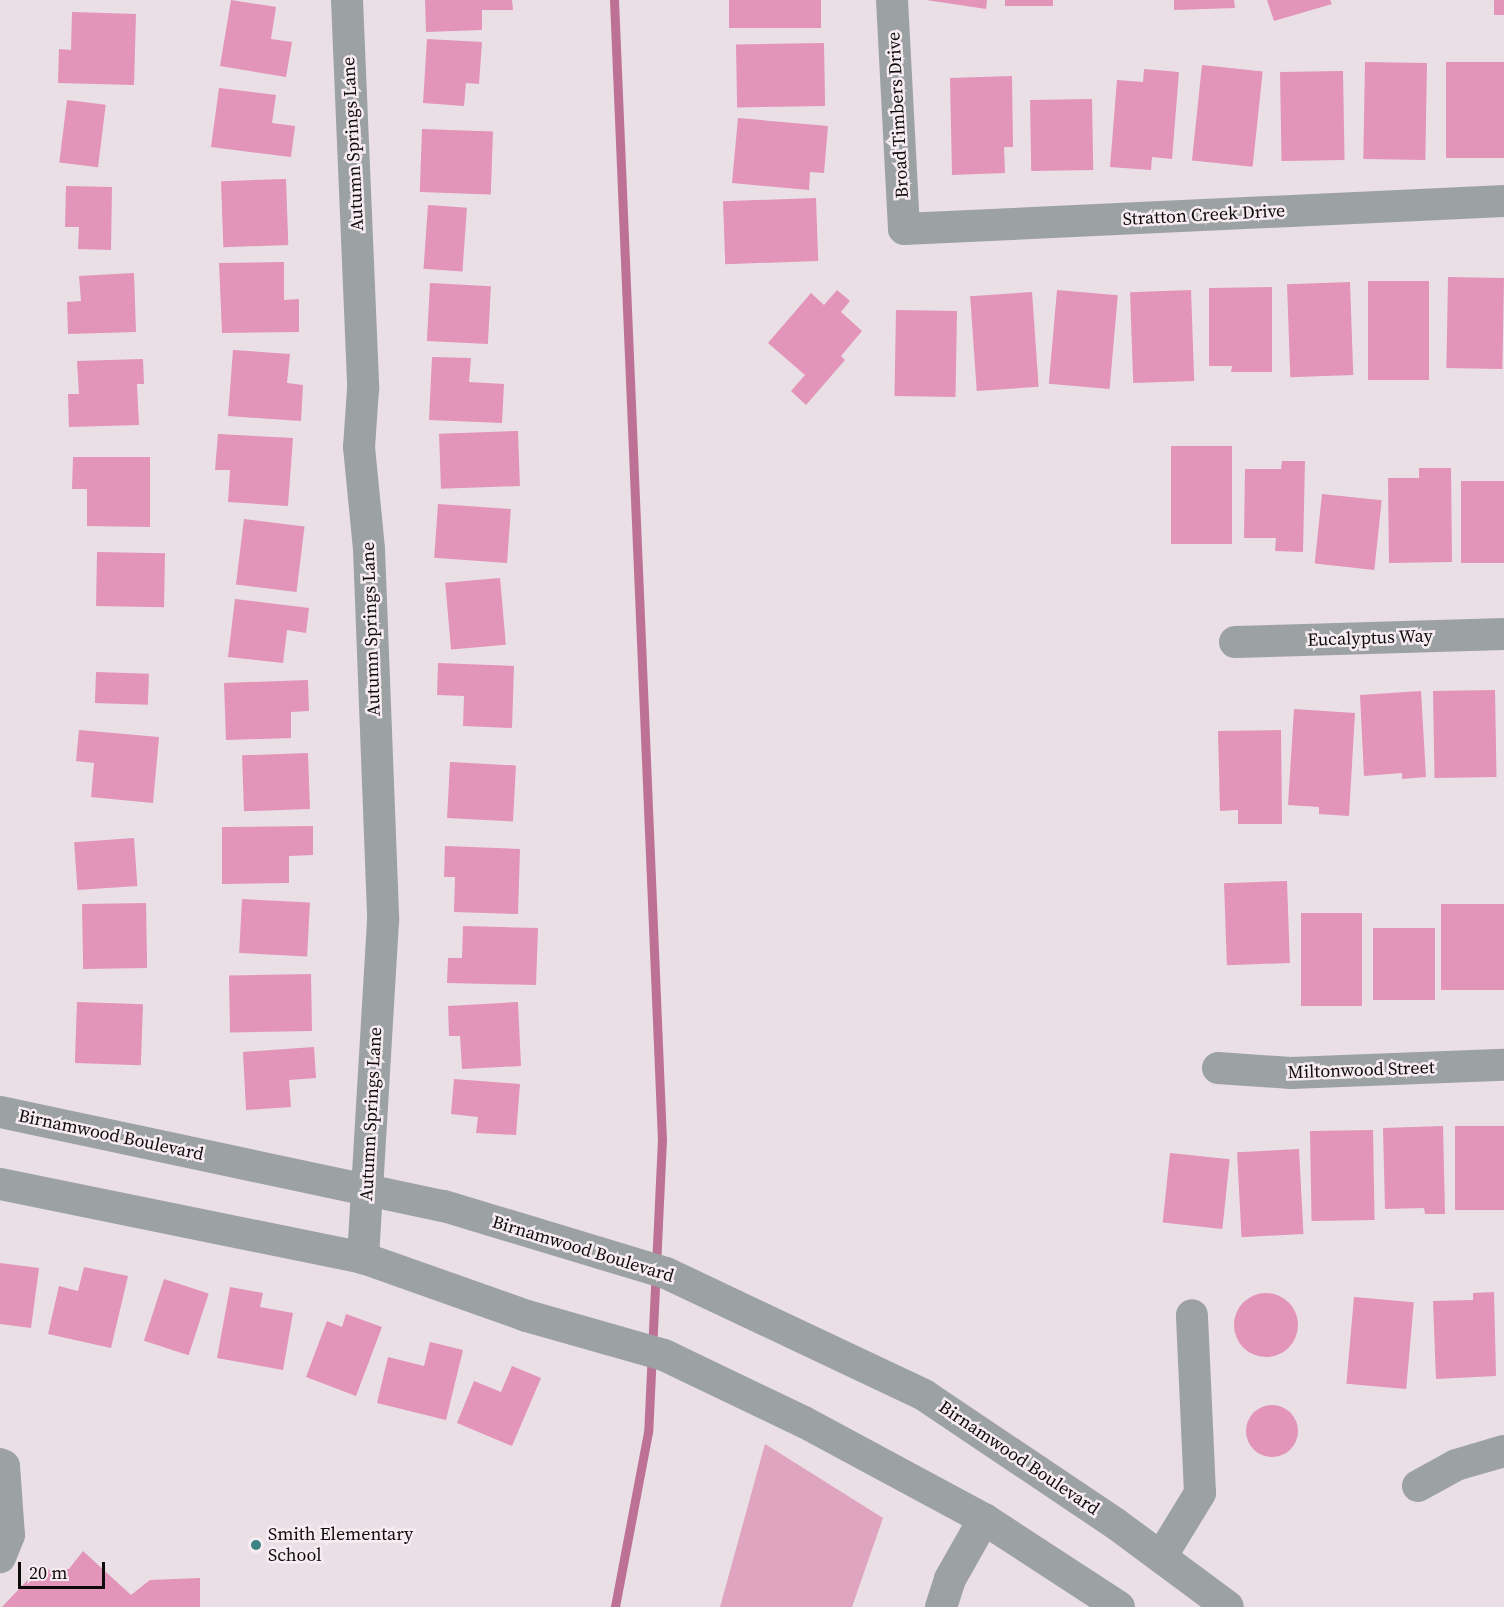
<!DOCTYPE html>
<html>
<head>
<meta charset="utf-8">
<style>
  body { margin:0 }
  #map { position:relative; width:1504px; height:1607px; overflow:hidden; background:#eadfe4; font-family:"Source Serif 4",serif }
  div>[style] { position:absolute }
  .green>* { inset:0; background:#dfa4bf }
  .stream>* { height:9px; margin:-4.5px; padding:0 4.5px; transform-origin:4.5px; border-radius:4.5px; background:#bc7195 }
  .building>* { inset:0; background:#e294b9; transform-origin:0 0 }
  .round { border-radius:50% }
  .minor>* { height:32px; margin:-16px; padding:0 16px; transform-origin:16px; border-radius:16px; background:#9ca2a2 }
  .dots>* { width:16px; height:16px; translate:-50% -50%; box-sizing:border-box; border:3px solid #f7ecf1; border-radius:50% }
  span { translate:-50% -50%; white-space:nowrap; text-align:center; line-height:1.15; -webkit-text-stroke:5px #f7ecf1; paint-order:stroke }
  .street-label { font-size:18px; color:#0f0b0d }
  .poi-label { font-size:18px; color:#0f0b0d }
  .left { translate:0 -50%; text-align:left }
  .scale { position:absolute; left:18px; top:1562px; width:87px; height:27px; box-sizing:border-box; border:3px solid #0f0b0d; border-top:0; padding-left:8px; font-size:18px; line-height:21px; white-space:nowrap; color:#0f0b0d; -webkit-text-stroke:4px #f7ecf1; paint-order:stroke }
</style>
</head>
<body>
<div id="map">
  <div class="green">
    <i style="clip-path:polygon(765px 1444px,883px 1518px,852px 1607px,720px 1607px)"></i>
  </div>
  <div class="stream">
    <i style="left:614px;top:0;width:1140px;rotate:87.59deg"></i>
    <i style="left:662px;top:1139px;width:293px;rotate:92.7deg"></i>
    <i style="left:648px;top:1432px;width:178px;rotate:100.7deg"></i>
  </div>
  <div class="building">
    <i style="clip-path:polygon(231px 0,276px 7px,271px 39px,292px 42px,286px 77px,220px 66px)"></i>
    <i style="clip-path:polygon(425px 0,512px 0,513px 10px,482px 10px,482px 30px,426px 32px)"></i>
    <i style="left:729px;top:0;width:92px;height:28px"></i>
    <i style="clip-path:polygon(926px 0,987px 0,986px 9px)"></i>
    <i style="left:1005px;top:0;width:48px;height:6px"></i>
    <i style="clip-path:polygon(1174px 0,1234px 0,1235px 8px,1174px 10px)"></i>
    <i style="clip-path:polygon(1267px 0,1330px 0,1332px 4px,1274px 21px)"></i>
    <i style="left:1494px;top:0;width:10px;height:15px"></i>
    <i style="clip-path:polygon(72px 12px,136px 14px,134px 85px,58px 83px,59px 49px,71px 50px)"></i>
    <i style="clip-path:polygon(427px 39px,482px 42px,479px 84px,466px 83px,464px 106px,423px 103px)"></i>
    <i style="left:824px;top:43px;width:63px;height:88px;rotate:89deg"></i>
    <i style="left:1365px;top:62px;width:62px;height:97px;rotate:1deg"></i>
    <i style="left:1504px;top:62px;width:96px;height:58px;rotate:90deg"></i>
    <i style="left:1202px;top:65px;width:61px;height:96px;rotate:6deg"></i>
    <i style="clip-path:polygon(1144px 69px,1179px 72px,1172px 159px,1152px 157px,1151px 170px,1110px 167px,1117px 80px,1143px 82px)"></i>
    <i style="left:1343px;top:71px;width:89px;height:63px;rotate:89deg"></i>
    <i style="clip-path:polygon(1012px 76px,1013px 147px,1004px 147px,1005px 173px,952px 175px,950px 78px)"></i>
    <i style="clip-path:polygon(219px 88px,276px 95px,272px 123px,295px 126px,291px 157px,211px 147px)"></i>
    <i style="left:1092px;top:99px;width:71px;height:62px;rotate:89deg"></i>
    <i style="left:67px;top:100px;width:39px;height:63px;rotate:7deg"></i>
    <i style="clip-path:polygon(738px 118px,828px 126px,824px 173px,810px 172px,809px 190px,732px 183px)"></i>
    <i style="left:422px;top:129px;width:71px;height:63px;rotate:2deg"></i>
    <i style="left:286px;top:179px;width:66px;height:65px;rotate:88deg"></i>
    <i style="clip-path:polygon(66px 186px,112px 187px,111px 250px,78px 249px,79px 227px,65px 227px)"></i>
    <i style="left:816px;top:198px;width:63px;height:93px;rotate:88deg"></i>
    <i style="left:428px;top:205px;width:39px;height:64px;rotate:4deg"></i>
    <i style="clip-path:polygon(284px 262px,284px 300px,299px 299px,299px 332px,222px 333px,219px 263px)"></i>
    <i style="clip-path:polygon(134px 273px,136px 332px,68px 334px,67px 302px,81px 301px,79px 276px)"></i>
    <i style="left:1448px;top:277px;width:56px;height:91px;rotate:1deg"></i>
    <i style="left:1368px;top:281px;width:61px;height:99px"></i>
    <i style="left:1350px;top:282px;width:93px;height:63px;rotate:88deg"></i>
    <i style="left:430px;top:283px;width:61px;height:58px;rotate:3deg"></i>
    <i style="clip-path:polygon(1272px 287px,1272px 372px,1231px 372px,1232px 366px,1209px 366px,1209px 288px)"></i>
    <i style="clip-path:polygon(837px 290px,850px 301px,841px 312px,862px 331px,841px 356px,845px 360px,806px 405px,791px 391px,805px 375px,768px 343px,811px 293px,824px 305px)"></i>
    <i style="left:1057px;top:290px;width:61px;height:94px;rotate:5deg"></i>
    <i style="left:1191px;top:290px;width:91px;height:61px;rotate:88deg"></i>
    <i style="left:1032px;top:292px;width:95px;height:62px;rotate:86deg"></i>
    <i style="left:896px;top:310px;width:61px;height:86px;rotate:1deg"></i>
    <i style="clip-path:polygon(233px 350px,290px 354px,287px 383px,303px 385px,301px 421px,228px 416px)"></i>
    <i style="clip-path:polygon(432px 357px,471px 358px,469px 382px,504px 384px,502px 423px,429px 420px)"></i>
    <i style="clip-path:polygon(143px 359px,144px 384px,137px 384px,139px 425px,69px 427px,68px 394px,79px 394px,77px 361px)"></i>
    <i style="left:518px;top:431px;width:55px;height:79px;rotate:88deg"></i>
    <i style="clip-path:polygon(218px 434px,293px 438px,288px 506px,228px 502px,230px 470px,215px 470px)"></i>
    <i style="left:1171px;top:446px;width:61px;height:98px"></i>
    <i style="clip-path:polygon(73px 457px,150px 457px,150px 527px,87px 526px,87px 489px,72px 489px)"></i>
    <i style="clip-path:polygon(1282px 461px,1305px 461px,1303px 552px,1275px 551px,1276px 538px,1244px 538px,1245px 469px,1281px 469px)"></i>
    <i style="clip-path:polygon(1419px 468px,1451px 468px,1452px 562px,1389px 563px,1388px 478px,1419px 478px)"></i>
    <i style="left:1504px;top:481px;width:82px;height:43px;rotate:90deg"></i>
    <i style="left:1322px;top:494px;width:60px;height:70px;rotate:6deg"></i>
    <i style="left:438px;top:504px;width:73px;height:54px;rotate:4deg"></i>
    <i style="left:244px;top:519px;width:61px;height:66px;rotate:7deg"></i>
    <i style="left:97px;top:552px;width:68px;height:54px;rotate:1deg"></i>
    <i style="left:500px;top:578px;width:67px;height:55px;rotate:85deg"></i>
    <i style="clip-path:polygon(235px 599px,309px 608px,306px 633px,287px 630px,283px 663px,228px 657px)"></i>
    <i style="clip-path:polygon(438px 663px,514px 666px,512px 728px,463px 726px,464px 696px,437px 695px)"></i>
    <i style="left:96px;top:672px;width:53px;height:31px;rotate:2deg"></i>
    <i style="clip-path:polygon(308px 680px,309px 711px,291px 712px,291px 738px,226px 740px,224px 683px)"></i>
    <i style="left:1495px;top:690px;width:87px;height:62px;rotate:89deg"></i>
    <i style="clip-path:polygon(1421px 691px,1426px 777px,1402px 779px,1402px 773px,1364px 776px,1360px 695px)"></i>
    <i style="clip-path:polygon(1294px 709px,1355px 713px,1349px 816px,1319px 814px,1319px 807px,1288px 805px)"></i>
    <i style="clip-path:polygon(79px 730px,159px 737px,153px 803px,91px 797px,94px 763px,76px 761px)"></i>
    <i style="clip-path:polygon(1281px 730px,1282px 824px,1238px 824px,1238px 810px,1220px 811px,1218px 731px)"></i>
    <i style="left:308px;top:753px;width:56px;height:66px;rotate:88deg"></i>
    <i style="left:450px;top:762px;width:66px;height:56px;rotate:3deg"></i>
    <i style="clip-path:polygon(313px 826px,313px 855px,289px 856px,289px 883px,222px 884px,222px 827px)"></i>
    <i style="left:134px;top:838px;width:48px;height:60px;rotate:86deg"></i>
    <i style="clip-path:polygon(445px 846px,520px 849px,518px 914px,454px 912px,455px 877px,444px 877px)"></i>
    <i style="left:1287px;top:881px;width:82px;height:63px;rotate:88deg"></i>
    <i style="left:242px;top:899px;width:68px;height:54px;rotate:3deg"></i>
    <i style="left:146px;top:903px;width:65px;height:64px;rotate:89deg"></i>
    <i style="left:1504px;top:904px;width:86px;height:63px;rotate:90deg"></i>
    <i style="left:1301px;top:913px;width:61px;height:93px"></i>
    <i style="clip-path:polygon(463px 926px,538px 928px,536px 985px,447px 983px,448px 958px,462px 958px)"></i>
    <i style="left:1435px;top:928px;width:72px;height:62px;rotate:90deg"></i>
    <i style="left:311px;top:974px;width:57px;height:82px;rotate:89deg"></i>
    <i style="left:77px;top:1002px;width:66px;height:61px;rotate:2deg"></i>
    <i style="clip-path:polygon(518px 1002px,521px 1066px,462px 1069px,460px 1036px,449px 1036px,448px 1006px)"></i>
    <i style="clip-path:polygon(314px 1047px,316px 1078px,289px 1080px,291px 1107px,246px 1110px,243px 1052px)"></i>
    <i style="clip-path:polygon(454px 1079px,520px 1084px,516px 1135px,476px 1133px,478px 1117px,451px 1114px)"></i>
    <i style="clip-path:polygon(1443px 1126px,1445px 1214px,1425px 1214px,1424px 1208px,1385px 1209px,1383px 1128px)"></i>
    <i style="left:1455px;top:1126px;width:49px;height:84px"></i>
    <i style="left:1373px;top:1130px;width:90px;height:63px;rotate:89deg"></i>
    <i style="left:1299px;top:1149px;width:85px;height:62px;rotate:87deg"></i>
    <i style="left:1170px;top:1153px;width:60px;height:70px;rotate:6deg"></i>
    <i style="clip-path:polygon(0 1263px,39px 1268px,31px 1328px,0 1324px)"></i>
    <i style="clip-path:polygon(84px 1267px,128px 1276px,111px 1348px,48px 1334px,59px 1286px,78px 1291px)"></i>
    <i style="left:164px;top:1279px;width:47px;height:65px;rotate:18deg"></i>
    <i style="clip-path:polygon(230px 1287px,263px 1293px,260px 1307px,293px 1313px,283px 1370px,217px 1358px)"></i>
    <i style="clip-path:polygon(1494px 1292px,1496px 1376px,1436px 1379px,1433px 1301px,1473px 1300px,1473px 1293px)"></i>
    <i class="round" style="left:1234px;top:1293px;width:64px;height:64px"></i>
    <i style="left:1354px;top:1297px;width:60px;height:87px;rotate:5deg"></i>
    <i style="clip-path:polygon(346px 1314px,382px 1327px,356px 1396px,306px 1377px,327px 1321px,342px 1327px)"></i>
    <i style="clip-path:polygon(430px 1342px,463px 1350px,446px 1420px,377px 1403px,388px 1357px,424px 1366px)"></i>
    <i style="clip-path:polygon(512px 1366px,541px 1378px,512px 1446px,457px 1423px,474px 1381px,501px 1392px)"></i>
    <i class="round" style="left:1246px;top:1405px;width:52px;height:52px"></i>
    <i style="clip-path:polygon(83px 1551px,131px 1595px,150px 1580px,200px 1578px,200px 1607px,2px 1607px,37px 1570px,69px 1569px)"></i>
  </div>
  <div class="minor">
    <i style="left:347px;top:0;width:389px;rotate:87.6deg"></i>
    <i style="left:363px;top:389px;width:58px;rotate:93.9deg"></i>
    <i style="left:359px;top:447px;width:102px;rotate:84.4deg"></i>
    <i style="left:369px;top:549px;width:372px;rotate:87.8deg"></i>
    <i style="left:383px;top:921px;width:338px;rotate:93.4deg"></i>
    <i style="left:892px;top:0;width:229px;rotate:87deg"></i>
    <i style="left:904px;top:229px;width:601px;rotate:-2.67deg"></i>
    <i style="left:1235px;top:642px;width:269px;rotate:-1.7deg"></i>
    <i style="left:1218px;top:1068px;width:73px;rotate:3.9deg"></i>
    <i style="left:1291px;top:1073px;width:213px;rotate:-2.2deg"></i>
    <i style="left:0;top:1112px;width:454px;rotate:12deg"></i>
    <i style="left:444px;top:1206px;width:232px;rotate:16.8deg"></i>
    <i style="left:666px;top:1273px;width:285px;rotate:25.3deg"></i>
    <i style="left:924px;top:1395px;width:231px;rotate:33.9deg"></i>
    <i style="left:1116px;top:1524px;width:139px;rotate:36.5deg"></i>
    <i style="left:0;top:1184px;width:370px;rotate:11.5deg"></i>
    <i style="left:363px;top:1258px;width:174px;rotate:19.5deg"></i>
    <i style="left:527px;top:1316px;width:142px;rotate:15.9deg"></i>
    <i style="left:664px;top:1355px;width:155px;rotate:25.6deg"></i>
    <i style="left:804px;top:1422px;width:204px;rotate:28.3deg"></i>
    <i style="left:984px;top:1519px;width:161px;rotate:33.1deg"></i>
    <i style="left:0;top:1464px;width:4px;rotate:27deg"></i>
    <i style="left:4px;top:1466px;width:69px;rotate:85.9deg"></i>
    <i style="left:9px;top:1535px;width:24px;rotate:112deg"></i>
    <i style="left:1418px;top:1486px;width:43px;rotate:-28.9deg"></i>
    <i style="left:1456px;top:1465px;width:50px;rotate:-16.3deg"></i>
    <i style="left:1161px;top:1557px;width:75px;rotate:-58.6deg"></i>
    <i style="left:1200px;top:1493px;width:178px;rotate:-92.6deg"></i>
    <i style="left:941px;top:1607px;width:29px;rotate:-72deg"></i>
    <i style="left:950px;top:1579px;width:69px;rotate:-60.5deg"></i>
  </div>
  <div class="dots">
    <i style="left:256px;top:1545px;background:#3b8384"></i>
  </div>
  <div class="street-label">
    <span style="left:898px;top:115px;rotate:-93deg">Broad Timbers Drive</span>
    <span style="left:353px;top:144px;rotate:-93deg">Autumn Springs Lane</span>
    <span style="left:1204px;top:215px;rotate:-3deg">Stratton Creek Drive</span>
    <span style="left:371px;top:629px;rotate:-92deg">Autumn Springs Lane</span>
    <span style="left:1370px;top:638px;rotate:-2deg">Eucalyptus Way</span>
    <span style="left:1361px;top:1070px;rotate:-2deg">Miltonwood Street</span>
    <span style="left:371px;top:1114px;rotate:-87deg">Autumn Springs Lane</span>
    <span style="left:111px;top:1135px;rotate:12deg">Birnamwood Boulevard</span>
    <span style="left:583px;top:1249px;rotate:17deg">Birnamwood Boulevard</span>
    <span style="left:1019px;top:1458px;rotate:34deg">Birnamwood Boulevard</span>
  </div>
  <div class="poi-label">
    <span class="left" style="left:268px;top:1545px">Smith Elementary<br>School</span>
  </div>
  <div class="scale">20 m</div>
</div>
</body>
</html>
